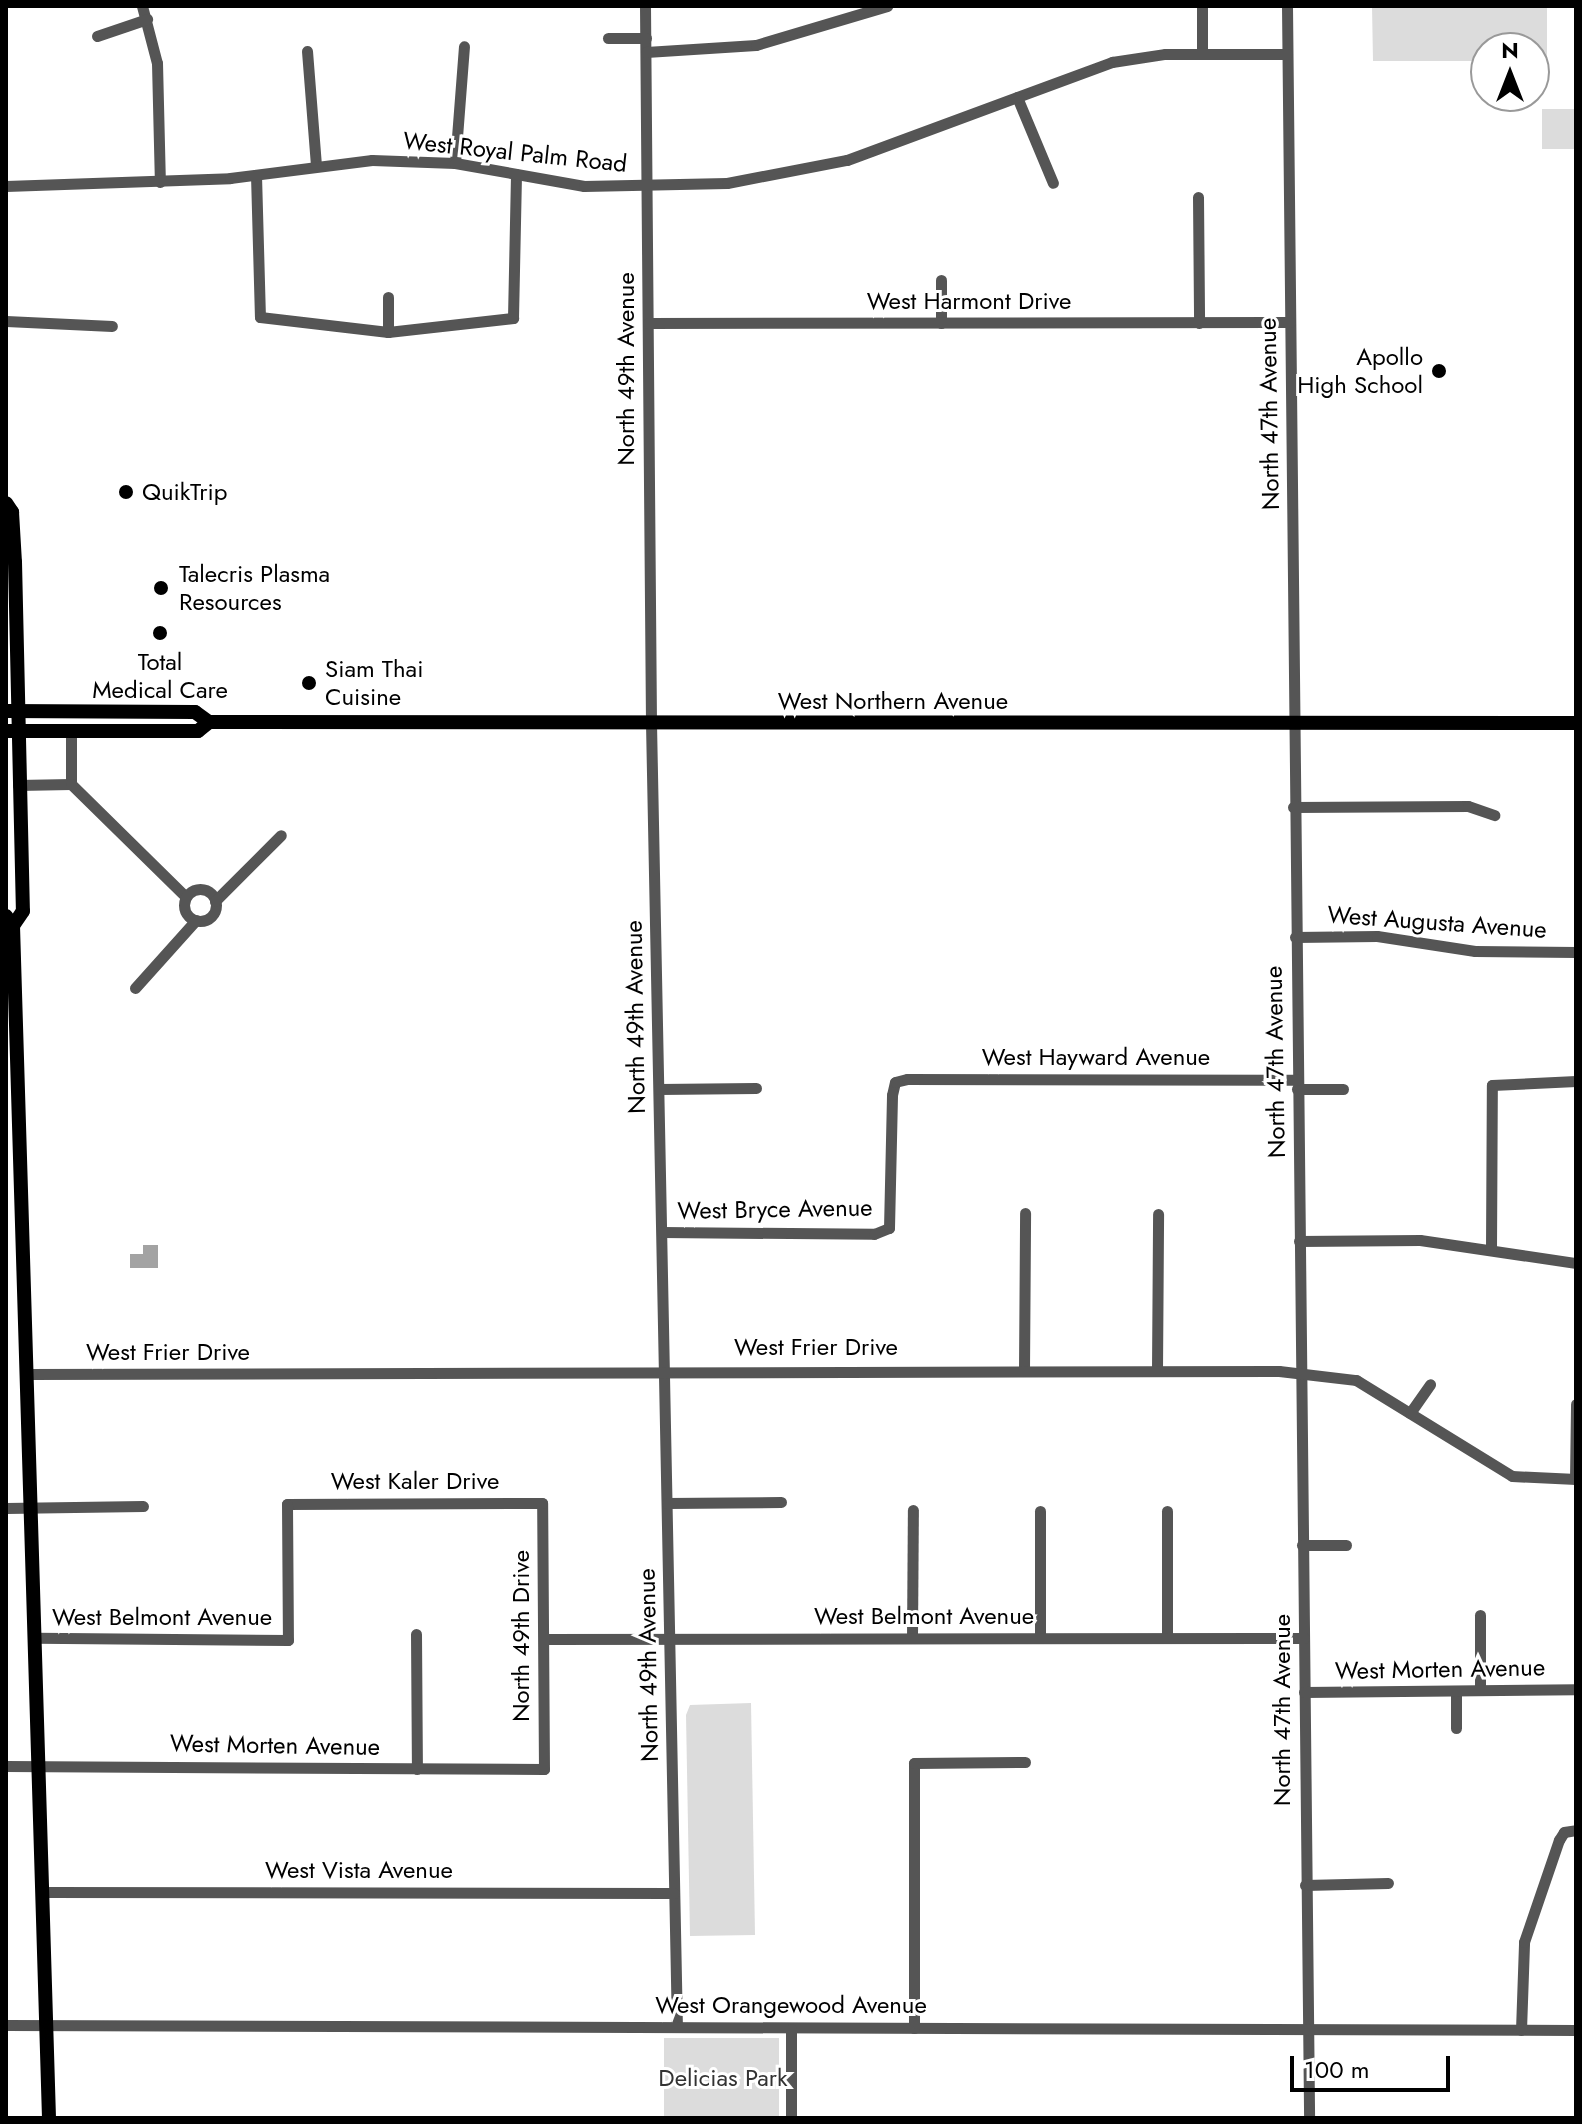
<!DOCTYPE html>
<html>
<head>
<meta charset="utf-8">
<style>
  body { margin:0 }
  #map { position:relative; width:1582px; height:2124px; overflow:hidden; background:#fff; font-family:Jost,sans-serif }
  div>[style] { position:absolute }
  .green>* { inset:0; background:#dcdcdc; transform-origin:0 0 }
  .water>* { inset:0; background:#a3a3a3 }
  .minor>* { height:11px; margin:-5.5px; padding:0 5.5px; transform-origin:5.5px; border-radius:5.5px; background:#555 }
  .minor>.ring { margin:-5.5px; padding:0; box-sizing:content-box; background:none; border:11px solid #555; border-radius:50% }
  .major>* { height:14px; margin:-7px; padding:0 7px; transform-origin:7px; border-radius:7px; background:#000 }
  .dots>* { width:22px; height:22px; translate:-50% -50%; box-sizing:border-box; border:4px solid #fff; border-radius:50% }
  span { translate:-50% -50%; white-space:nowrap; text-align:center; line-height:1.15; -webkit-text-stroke:6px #fff; paint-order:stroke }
  .street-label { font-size:24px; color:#000 }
  .poi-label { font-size:24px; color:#000 }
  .right { translate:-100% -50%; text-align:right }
  .left { translate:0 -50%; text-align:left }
  .park-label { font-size:24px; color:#333 }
  .frame { position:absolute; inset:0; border:8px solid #000; pointer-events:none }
  .north { position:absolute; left:1470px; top:32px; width:80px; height:80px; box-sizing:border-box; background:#fff; border:2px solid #999; border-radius:50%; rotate:0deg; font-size:22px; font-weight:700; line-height:32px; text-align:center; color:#000 }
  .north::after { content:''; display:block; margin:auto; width:28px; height:36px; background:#000; clip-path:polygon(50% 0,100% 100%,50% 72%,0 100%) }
  .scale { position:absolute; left:1290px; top:2056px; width:160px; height:36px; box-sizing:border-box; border:4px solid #000; border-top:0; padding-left:10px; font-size:24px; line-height:28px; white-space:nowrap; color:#000; -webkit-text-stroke:6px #fff; paint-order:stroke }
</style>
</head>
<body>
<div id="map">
  <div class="green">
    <i style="clip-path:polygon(1372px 6px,1547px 6px,1547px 60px,1534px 61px,1534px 48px,1486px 48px,1486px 61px,1373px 61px)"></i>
    <i style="left:1542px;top:109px;width:34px;height:40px"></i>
    <i style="clip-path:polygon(751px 1703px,755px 1935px,690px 1936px,686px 1715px,690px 1705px)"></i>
    <i style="left:664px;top:2038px;width:115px;height:80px"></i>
  </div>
  <div class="water">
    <i style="clip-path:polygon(143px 1245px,158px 1245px,158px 1268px,130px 1268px,130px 1254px,143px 1254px)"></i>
  </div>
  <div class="minor">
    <i style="left:142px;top:6px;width:59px;rotate:75.3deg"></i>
    <i style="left:157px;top:63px;width:119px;rotate:88.6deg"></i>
    <i style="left:645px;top:6px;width:717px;rotate:89.52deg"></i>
    <i style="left:651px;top:723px;width:1304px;rotate:88.86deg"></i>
    <i style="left:1202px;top:6px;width:47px;rotate:90deg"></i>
    <i style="left:1287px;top:6px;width:2112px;rotate:89.4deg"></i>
    <i style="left:97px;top:36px;width:53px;rotate:-18.8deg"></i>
    <i style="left:608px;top:38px;width:38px"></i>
    <i style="left:307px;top:51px;width:114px;rotate:85.5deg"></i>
    <i style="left:646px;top:52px;width:110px;rotate:-3.6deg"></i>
    <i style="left:756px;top:45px;width:137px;rotate:-16.6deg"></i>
    <i style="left:1017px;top:97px;width:93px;rotate:67.3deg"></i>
    <i style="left:455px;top:163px;width:117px;rotate:-85.6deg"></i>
    <i style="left:256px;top:175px;width:142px;rotate:88.4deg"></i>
    <i style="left:260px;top:317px;width:129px;rotate:6.7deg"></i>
    <i style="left:388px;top:332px;width:126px;rotate:-6.4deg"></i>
    <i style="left:513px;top:318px;width:144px;rotate:-88.8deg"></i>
    <i style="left:6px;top:186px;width:224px;rotate:-2deg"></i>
    <i style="left:230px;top:178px;width:143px;rotate:-7.2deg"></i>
    <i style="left:372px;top:160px;width:83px;rotate:2.1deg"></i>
    <i style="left:455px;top:163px;width:131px;rotate:10.1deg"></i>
    <i style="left:584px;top:186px;width:143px;rotate:-1.2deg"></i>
    <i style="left:727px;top:183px;width:122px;rotate:-10.9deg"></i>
    <i style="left:847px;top:160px;width:283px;rotate:-20.3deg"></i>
    <i style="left:1112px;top:62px;width:54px;rotate:-8.6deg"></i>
    <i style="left:1165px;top:54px;width:122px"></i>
    <i style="left:1198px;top:197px;width:126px;rotate:89.5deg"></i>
    <i style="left:941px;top:280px;width:43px;rotate:90deg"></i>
    <i style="left:388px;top:297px;width:35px;rotate:90deg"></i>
    <i style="left:6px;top:321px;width:106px;rotate:2.7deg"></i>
    <i style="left:648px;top:323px;width:642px;rotate:-0.09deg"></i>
    <i style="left:71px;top:730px;width:54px;rotate:90deg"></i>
    <i style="left:18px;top:785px;width:53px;rotate:-1.1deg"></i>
    <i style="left:71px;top:784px;width:161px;rotate:44.5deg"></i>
    <i style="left:1293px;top:807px;width:175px;rotate:-0.3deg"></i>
    <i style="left:1468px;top:806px;width:28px;rotate:19deg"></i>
    <i class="ring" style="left:184px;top:889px;width:21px;height:21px"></i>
    <i style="left:215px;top:901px;width:93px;rotate:-45deg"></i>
    <i style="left:1295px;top:937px;width:82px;rotate:-0.7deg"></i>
    <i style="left:1377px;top:936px;width:99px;rotate:8.7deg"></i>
    <i style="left:1475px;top:951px;width:101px;rotate:0.6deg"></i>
    <i style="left:135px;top:988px;width:91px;rotate:-48.1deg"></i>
    <i style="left:659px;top:1089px;width:97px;rotate:-0.6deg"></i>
    <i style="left:1297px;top:1089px;width:46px"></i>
    <i style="left:662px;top:1232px;width:212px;rotate:0.5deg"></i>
    <i style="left:874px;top:1234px;width:16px;rotate:-22deg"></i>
    <i style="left:889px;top:1228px;width:133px;rotate:-88.7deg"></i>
    <i style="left:892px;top:1095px;width:13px;rotate:-77deg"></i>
    <i style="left:895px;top:1082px;width:12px;rotate:-14deg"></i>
    <i style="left:907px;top:1079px;width:390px;rotate:0.1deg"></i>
    <i style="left:1299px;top:1241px;width:121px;rotate:-0.5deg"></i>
    <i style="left:1420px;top:1240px;width:158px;rotate:8.4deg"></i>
    <i style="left:1491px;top:1250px;width:165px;rotate:-89.7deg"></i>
    <i style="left:1492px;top:1085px;width:84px;rotate:-2.7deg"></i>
    <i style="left:1024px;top:1370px;width:157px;rotate:-89.6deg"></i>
    <i style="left:1157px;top:1371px;width:157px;rotate:-89.6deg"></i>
    <i style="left:27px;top:1374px;width:1252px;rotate:-0.14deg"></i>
    <i style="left:1279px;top:1371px;width:78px;rotate:6.7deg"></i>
    <i style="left:1356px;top:1380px;width:183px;rotate:31.6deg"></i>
    <i style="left:1512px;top:1476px;width:64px;rotate:2.7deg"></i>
    <i style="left:1410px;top:1413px;width:35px;rotate:-55deg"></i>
    <i style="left:1575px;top:1479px;width:75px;rotate:-89.2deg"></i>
    <i style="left:667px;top:1503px;width:114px;rotate:-0.5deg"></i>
    <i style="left:6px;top:1508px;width:137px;rotate:-0.8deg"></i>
    <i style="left:1302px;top:1545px;width:44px"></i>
    <i style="left:1480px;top:1615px;width:75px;rotate:90deg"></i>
    <i style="left:416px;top:1634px;width:135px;rotate:89.6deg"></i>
    <i style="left:912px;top:1638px;width:128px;rotate:-89.6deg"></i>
    <i style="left:1040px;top:1638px;width:127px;rotate:-90deg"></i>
    <i style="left:1167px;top:1638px;width:127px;rotate:-90deg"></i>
    <i style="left:544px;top:1639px;width:760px;rotate:-0.08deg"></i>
    <i style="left:1456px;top:1691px;width:37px;rotate:90deg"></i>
    <i style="left:1304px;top:1692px;width:272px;rotate:-0.6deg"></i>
    <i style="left:6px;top:1766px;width:538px;rotate:0.32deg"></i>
    <i style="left:544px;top:1769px;width:266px;rotate:-90.4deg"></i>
    <i style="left:542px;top:1503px;width:255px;rotate:179.8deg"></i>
    <i style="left:287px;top:1504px;width:136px;rotate:89.6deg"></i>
    <i style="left:288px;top:1640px;width:252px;rotate:-179.5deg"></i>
    <i style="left:1305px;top:1885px;width:83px;rotate:-1.4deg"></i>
    <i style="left:44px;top:1892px;width:630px;rotate:0.09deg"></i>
    <i style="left:6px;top:2025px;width:1570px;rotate:0.18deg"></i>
    <i style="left:914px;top:2028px;width:265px;rotate:-90deg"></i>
    <i style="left:914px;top:1763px;width:111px;rotate:-0.5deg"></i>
    <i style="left:791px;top:2029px;width:89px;rotate:90deg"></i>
    <i style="left:1521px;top:2030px;width:88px;rotate:-88deg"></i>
    <i style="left:1524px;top:1942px;width:108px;rotate:-71.1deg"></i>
    <i style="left:1559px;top:1840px;width:9px;rotate:-58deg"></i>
    <i style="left:1564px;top:1832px;width:12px;rotate:-9deg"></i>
  </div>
  <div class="major">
    <i style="left:6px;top:503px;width:11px;rotate:56deg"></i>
    <i style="left:12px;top:512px;width:50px;rotate:86.6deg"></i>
    <i style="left:15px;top:562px;width:349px;rotate:88.7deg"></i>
    <i style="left:23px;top:911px;width:18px;rotate:124deg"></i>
    <i style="left:6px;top:711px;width:189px;rotate:0.3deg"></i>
    <i style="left:195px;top:712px;width:17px;rotate:36deg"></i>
    <i style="left:209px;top:722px;width:1367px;rotate:0.04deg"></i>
    <i style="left:6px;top:731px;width:192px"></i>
    <i style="left:198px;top:731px;width:14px;rotate:-39deg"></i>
    <i style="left:6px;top:916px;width:12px;rotate:55deg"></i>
    <i style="left:13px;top:926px;width:1193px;rotate:88.27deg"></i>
  </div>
  <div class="dots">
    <i style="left:1439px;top:371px;background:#000"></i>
    <i style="left:126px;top:492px;background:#000"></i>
    <i style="left:161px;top:588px;background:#000"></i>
    <i style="left:160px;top:633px;background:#000"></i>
    <i style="left:309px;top:683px;background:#000"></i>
  </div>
  <div class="street-label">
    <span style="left:515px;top:152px;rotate:6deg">West Royal Palm Road</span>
    <span style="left:969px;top:301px">West Harmont Drive</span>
    <span style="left:626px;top:369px;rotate:-90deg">North 49th Avenue</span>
    <span style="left:1269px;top:414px;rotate:-91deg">North 47th Avenue</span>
    <span style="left:893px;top:701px">West Northern Avenue</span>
    <span style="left:1437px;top:922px;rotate:4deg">West Augusta Avenue</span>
    <span style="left:635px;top:1017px;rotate:-91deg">North 49th Avenue</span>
    <span style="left:1096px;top:1057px">West Hayward Avenue</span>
    <span style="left:1275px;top:1062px;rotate:-91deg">North 47th Avenue</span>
    <span style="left:775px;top:1209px;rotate:-1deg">West Bryce Avenue</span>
    <span style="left:816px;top:1347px">West Frier Drive</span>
    <span style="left:168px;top:1352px">West Frier Drive</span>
    <span style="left:415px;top:1481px">West Kaler Drive</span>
    <span style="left:924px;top:1616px">West Belmont Avenue</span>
    <span style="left:162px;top:1617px">West Belmont Avenue</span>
    <span style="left:521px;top:1636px;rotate:-90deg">North 49th Drive</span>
    <span style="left:648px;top:1665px;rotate:-91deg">North 49th Avenue</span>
    <span style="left:1440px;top:1669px;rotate:-1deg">West Morten Avenue</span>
    <span style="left:1282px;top:1710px;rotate:-90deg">North 47th Avenue</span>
    <span style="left:275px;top:1745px;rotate:1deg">West Morten Avenue</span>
    <span style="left:359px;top:1870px">West Vista Avenue</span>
    <span style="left:791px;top:2005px">West Orangewood Avenue</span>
  </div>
  <div class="poi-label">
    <span class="right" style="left:1423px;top:371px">Apollo<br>High School</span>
    <span class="left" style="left:142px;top:492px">QuikTrip</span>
    <span class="left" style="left:179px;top:588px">Talecris Plasma<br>Resources</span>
    <span style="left:160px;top:676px">Total<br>Medical Care</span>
    <span class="left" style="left:325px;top:683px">Siam Thai<br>Cuisine</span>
  </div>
  <div class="park-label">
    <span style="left:723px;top:2078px">Delicias Park</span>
  </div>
  <div class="frame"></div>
  <div class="north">N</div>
  <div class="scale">100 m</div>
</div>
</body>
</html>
